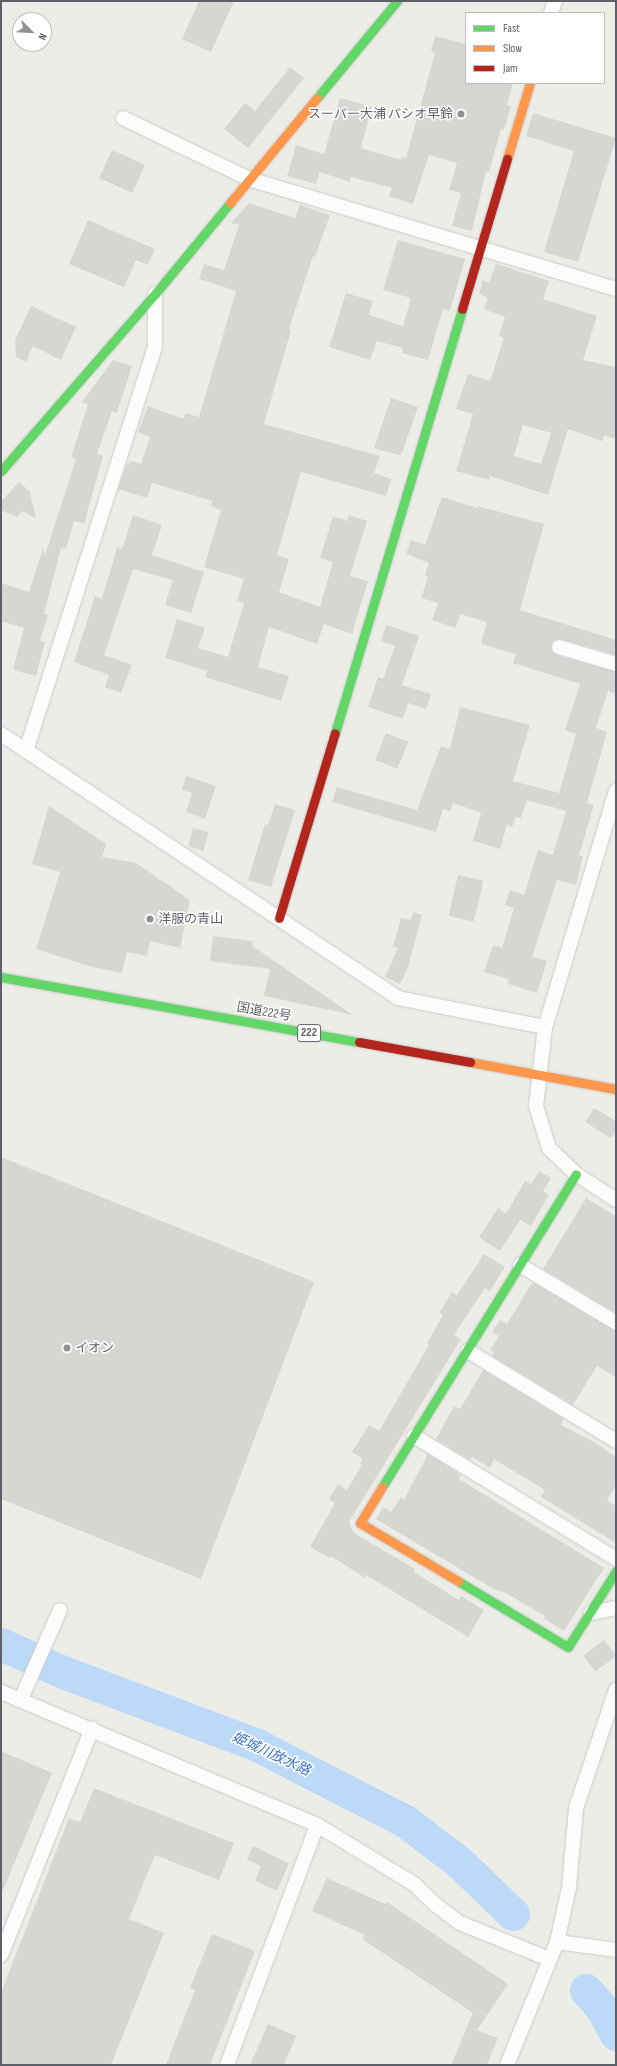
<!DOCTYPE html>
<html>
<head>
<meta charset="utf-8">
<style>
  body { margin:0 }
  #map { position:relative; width:617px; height:2066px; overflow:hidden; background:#edede8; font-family:"Sofia Sans Condensed","Noto Sans JP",sans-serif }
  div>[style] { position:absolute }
  .river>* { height:33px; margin:-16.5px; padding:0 16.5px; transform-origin:16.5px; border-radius:16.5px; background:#bcd9f8 }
  .building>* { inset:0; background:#d7d6d3; transform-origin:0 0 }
  .roads { filter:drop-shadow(0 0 1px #cacac9) drop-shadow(0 0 1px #cacac9) }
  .street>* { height:14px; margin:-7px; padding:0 7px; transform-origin:7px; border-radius:7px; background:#fcfcfc }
  .fast>* { height:9px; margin:-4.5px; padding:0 4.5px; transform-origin:4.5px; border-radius:4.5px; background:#63d668 }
  .slow>* { height:9px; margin:-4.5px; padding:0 4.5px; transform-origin:4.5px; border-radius:4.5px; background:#ff974d }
  .jam>* { height:9px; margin:-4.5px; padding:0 4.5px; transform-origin:4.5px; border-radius:4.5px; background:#b3261e }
  .dots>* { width:11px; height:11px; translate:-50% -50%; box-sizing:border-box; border:2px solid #fff; border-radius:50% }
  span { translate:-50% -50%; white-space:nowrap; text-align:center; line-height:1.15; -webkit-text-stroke:3px #fff; paint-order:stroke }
  .shield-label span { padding:1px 3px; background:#fff; border:1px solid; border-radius:3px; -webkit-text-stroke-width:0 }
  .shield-label { font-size:12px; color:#5d6067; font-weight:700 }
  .poi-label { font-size:13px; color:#5d6067 }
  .right { translate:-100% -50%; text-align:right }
  .left { translate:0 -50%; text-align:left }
  .street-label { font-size:13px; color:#5d6067 }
  .water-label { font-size:14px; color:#3f73c2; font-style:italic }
  .frame { position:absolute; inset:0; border:2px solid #5d6067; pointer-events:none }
  .legend { position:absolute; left:465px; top:12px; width:140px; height:72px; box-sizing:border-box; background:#fff; border:1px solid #bebfc2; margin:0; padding:5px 7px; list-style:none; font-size:12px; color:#5d6067 }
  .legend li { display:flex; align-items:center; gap:8px; height:20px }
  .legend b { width:20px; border:1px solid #bebfc2 }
  .north { position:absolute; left:12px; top:12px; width:40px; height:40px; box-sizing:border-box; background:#fff; border:1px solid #bebfc2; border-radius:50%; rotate:114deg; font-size:11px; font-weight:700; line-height:16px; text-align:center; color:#5d6067 }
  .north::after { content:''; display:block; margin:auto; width:14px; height:18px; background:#8f9194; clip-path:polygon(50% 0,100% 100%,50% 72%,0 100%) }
</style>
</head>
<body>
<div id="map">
  <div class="river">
    <i style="left:1px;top:1644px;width:68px;rotate:24.3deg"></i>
    <i style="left:63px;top:1672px;width:205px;rotate:20.6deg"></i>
    <i style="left:255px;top:1744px;width:169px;rotate:27.2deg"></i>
    <i style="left:405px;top:1821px;width:68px;rotate:37.2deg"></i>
    <i style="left:459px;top:1862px;width:75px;rotate:43.9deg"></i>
    <i style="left:586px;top:1990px;width:23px;rotate:49deg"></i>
    <i style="left:601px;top:2007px;width:31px;rotate:61deg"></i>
  </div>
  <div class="building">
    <i style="clip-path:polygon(199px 1px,234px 1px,211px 52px,182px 39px)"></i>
    <i style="clip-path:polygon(435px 36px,466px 44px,466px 83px,513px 83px,507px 105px,511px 106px,504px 130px,501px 129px,489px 172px,486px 171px,472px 231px,452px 226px,461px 193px,449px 190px,457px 163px,429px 155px,413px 204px,389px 196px,392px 188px,351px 177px,350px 182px,320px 172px,316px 184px,287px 176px,296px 145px,324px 154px,340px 98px,372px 107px,361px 148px,401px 160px,402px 156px,406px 158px,435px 53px,431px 51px)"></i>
    <i style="clip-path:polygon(290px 67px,304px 78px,248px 148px,224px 129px,245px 103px,255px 111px)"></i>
    <i style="clip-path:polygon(533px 113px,616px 138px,578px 262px,544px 252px,574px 151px,526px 136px)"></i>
    <i style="left:112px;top:150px;width:36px;height:31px;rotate:24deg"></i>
    <i style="clip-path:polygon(249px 203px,295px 218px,300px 205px,330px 215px,315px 257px,313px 256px,289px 329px,291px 330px,264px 424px,380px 456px,374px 473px,391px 479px,386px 496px,301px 472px,277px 555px,289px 559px,279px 592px,320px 607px,333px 562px,320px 558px,333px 516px,347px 521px,349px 515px,367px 521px,350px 576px,368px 581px,352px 634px,324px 624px,317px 644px,269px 627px,258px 667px,289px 676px,281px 701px,205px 677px,207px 671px,165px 658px,177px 619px,205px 628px,198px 648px,228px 657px,244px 603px,237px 601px,244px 579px,204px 567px,221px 510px,211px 506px,212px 501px,152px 483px,147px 498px,118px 489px,127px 464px,129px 465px,130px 461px,141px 464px,150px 437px,138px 432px,148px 406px,184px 419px,185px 413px,199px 417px,236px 291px,199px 279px,204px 264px,224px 270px,239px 225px,231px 223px)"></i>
    <i style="clip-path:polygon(88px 220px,155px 249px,148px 265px,136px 260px,124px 287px,69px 264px)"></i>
    <i style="clip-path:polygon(398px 240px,465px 259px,450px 311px,443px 309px,428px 360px,402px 353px,403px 348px,377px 341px,370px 360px,329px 347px,346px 293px,373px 301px,369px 315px,403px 326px,411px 298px,383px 290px)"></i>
    <i style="clip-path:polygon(evenodd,496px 264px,549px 281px,543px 299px,597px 316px,583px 360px,616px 367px,616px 439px,604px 435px,602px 441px,568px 429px,548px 495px,490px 476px,489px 480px,456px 471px,473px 414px,456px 409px,468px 374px,490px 381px,504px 338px,499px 336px,505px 317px,484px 309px,488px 298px,479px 294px,483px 280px,489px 283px,496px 264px,523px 425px,551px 433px,541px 464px,514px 456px,523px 425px)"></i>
    <i style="clip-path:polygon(31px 306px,76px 327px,61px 360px,33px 346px,26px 362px,16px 357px,15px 340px)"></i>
    <i style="clip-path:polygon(113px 360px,132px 366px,117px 413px,112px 411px,97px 454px,103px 456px,84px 524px,74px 521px,66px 549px,61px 548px,44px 614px,48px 615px,40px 640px,45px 642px,36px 676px,13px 670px,24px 628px,1px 621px,1px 583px,29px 592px,43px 548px,45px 555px,76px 459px,71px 457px,88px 404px,82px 402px)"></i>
    <i style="clip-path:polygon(391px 398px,418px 407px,402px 453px,399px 455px,374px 448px)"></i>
    <i style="clip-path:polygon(19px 482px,30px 492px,36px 518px,22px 511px,17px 517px,1px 510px,1px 502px)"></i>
    <i style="clip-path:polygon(442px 497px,477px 508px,478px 506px,544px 524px,520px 610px,616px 640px,616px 655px,561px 639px,553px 641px,551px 645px,553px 653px,557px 655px,616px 672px,616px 694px,608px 691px,596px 728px,607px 732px,587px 803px,594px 805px,579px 855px,583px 856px,576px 885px,557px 880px,532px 957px,547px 961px,537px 993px,508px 984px,509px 979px,484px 972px,493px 945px,502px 948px,514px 908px,505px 905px,510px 890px,524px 895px,538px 850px,553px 855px,566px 811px,527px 800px,521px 818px,516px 817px,512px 827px,507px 825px,500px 849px,473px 841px,481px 813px,453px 803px,450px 811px,443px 809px,436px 832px,332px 802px,337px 787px,417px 810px,441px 746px,450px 749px,460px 707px,530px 725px,513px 781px,559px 793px,576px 734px,565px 730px,580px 684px,513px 663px,516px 654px,481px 644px,487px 622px,460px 614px,455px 628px,432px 620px,438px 603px,421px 598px,428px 577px,425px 576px,429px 563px,406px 554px,411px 540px,425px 545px)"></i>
    <i style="clip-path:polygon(133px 515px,162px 525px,152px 555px,204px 572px,191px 613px,165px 605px,173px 580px,133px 569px,104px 655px,132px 665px,121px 693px,105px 687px,109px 675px,74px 662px,95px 596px,102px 598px,117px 548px,122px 549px)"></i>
    <i style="clip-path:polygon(386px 625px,419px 636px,402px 685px,431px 694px,426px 709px,408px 703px,403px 719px,368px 707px,378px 677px,383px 679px,395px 646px,381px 641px)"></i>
    <i style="left:386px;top:733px;width:24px;height:29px;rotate:22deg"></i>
    <i style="clip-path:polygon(186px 776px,216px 786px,205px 819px,186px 812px,192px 793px,182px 790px)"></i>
    <i style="clip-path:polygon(275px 804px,295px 810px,271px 887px,248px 880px,265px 824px,268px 825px)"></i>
    <i style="clip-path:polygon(49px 806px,106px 844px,102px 857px,136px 863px,190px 900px,180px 948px,150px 941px,147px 956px,127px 952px,122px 973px,92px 967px,36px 949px,60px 872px,32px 864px)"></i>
    <i style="left:193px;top:828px;width:16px;height:19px;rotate:15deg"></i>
    <i style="left:458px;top:875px;width:26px;height:42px;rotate:13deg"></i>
    <i style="clip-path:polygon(414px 912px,422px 915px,408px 967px,400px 984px,385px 977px,398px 948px,393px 947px,401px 918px,410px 920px)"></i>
    <i style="clip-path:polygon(213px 936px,253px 941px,252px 946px,353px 1015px,264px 996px,270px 969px,210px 961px)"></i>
    <i style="clip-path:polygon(594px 1108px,616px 1121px,616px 1130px,611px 1138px,585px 1122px)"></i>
    <i style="clip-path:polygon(1px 1157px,314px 1282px,201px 1579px,1px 1499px)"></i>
    <i style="clip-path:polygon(539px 1171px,551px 1178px,543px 1191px,549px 1195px,531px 1226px,520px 1220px,500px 1251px,479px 1237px,498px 1208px,506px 1214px,525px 1181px,531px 1184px)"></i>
    <i style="clip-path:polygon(586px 1198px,616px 1216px,616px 1313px,543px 1269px)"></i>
    <i style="clip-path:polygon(484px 1254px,505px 1267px,490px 1291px,485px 1288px,454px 1335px,461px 1339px,349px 1522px,354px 1533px,415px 1569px,414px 1572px,459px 1600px,461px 1596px,484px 1610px,468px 1637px,366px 1575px,365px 1578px,331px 1556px,329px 1558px,310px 1547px,335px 1503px,329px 1499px,338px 1484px,347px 1490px,362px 1465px,360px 1463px,363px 1459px,352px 1452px,369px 1425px,379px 1431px,429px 1345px,427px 1343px,443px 1315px,439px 1313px,452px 1292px,457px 1295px)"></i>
    <i style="clip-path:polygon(534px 1283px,616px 1331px,616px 1377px,597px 1366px,573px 1405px,492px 1356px,494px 1353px,490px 1350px,499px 1336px,492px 1332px,500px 1320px,507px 1324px,531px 1284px)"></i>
    <i style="clip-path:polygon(483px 1370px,564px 1419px,561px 1425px,596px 1443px,616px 1457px,616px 1485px,607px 1500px,616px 1506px,616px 1543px,541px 1497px,545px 1490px,494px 1459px,490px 1468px,472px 1457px,470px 1460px,436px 1439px,454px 1406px,460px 1409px)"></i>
    <i style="clip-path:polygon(428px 1454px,461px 1475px,459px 1479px,604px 1568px,564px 1631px,544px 1619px,545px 1616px,504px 1592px,495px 1590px,376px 1519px,383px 1507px,391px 1512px,401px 1497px,404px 1500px)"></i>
    <i style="left:604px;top:1640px;width:20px;height:26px;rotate:53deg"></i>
    <i style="clip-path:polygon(1px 1751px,52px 1773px,1px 1895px)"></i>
    <i style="clip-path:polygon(94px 1788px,234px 1843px,219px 1880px,155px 1855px,129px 1919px,164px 1933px,111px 2065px,1px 2065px,1px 1993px,69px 1818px,80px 1822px)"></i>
    <i style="clip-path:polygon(253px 1846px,289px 1863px,277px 1891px,255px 1881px,261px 1866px,247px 1860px)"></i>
    <i style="clip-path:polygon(327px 1878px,385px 1904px,387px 1902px,508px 1984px,477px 2030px,498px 2038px,487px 2065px,451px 2065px,473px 2013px,362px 1939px,365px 1935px,312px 1911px)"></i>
    <i style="clip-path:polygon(212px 1934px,255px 1951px,210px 2065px,166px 2065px,195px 1990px,190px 1988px)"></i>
    <i style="clip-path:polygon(268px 2024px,296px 2036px,284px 2065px,250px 2065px)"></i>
  </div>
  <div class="roads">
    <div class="street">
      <i style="left:551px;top:13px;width:13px;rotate:-72deg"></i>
      <i style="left:123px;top:118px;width:140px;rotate:25.8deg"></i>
      <i style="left:249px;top:179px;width:383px;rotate:16.7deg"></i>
      <i style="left:559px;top:647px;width:59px;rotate:16.6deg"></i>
      <i style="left:1px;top:734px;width:477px;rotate:33.6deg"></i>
      <i style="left:398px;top:998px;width:150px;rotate:11.2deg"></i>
      <i style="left:26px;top:751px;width:424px;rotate:-72.3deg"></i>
      <i style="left:155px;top:347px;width:53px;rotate:-90deg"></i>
      <i style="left:616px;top:791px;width:246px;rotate:106.7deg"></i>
      <i style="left:545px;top:1027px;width:80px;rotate:96.5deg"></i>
      <i style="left:536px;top:1106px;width:44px;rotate:72.8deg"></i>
      <i style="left:549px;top:1148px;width:37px;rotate:44deg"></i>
      <i style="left:576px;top:1174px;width:48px;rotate:33deg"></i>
      <i style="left:520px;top:1265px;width:112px;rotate:31.1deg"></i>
      <i style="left:468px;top:1351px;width:173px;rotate:31.3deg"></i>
      <i style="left:414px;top:1436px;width:237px;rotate:31.3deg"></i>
      <i style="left:591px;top:1613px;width:25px;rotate:-11deg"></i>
      <i style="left:1px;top:1692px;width:343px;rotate:22.8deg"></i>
      <i style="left:317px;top:1825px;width:114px;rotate:31.3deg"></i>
      <i style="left:414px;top:1884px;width:30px;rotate:44deg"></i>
      <i style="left:436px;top:1905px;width:30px;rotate:37deg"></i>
      <i style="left:460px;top:1923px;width:96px;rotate:22deg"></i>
      <i style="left:21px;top:1699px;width:97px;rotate:-66.3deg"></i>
      <i style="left:557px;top:1942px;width:60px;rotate:7.7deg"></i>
      <i style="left:1px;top:1955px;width:244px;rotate:-68.1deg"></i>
      <i style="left:227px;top:2065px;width:256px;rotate:-69.4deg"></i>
      <i style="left:507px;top:2065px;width:133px;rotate:-67.9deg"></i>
      <i style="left:557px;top:1942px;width:55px;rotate:-77.5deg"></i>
      <i style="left:569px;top:1888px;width:80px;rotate:-85deg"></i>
      <i style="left:576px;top:1808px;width:125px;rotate:-71.3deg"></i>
    </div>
    <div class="fast">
      <i style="left:317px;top:98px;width:126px;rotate:-50.5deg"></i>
      <i style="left:1px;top:471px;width:235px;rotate:-49deg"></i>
      <i style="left:155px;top:294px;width:118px;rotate:-50.5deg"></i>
      <i style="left:335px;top:733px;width:443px;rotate:-73.3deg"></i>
      <i style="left:1px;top:977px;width:364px;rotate:10.3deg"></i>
      <i style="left:382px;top:1487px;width:368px;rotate:-58.2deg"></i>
      <i style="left:458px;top:1581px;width:128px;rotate:31deg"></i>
      <i style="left:568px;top:1647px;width:90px;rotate:-57.7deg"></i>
    </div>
    <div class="slow">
      <i style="left:507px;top:159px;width:79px;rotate:-73.2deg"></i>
      <i style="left:230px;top:203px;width:136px;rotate:-50.4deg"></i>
      <i style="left:470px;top:1062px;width:148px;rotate:10.5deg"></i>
      <i style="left:382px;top:1487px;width:42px;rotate:121.4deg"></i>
      <i style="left:360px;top:1523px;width:114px;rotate:30.6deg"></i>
    </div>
    <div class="jam">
      <i style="left:462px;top:309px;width:157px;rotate:-73.3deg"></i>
      <i style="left:279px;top:918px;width:193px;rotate:-73.2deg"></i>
      <i style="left:359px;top:1042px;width:113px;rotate:10.2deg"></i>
    </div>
  </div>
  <div class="dots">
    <i style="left:461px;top:114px;background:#8f9194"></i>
    <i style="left:150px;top:919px;background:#8f9194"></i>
    <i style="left:67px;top:1348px;background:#8f9194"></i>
  </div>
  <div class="shield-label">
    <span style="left:309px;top:1033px">222</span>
  </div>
  <div class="poi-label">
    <span class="right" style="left:453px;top:114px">スーパー大浦 パシオ早鈴</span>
    <span class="left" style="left:158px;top:919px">洋服の青山</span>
    <span class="left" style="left:75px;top:1348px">イオン</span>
  </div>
  <div class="street-label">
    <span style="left:264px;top:1012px;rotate:10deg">国道222号</span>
  </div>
  <div class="water-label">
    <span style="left:271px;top:1754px;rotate:25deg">姫城川放水路</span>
  </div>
  <div class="frame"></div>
  <ul class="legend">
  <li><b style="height:5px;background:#63d668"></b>Fast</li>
  <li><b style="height:5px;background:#ff974d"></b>Slow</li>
  <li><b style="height:5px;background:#b3261e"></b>Jam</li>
  </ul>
  <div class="north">N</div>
</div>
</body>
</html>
